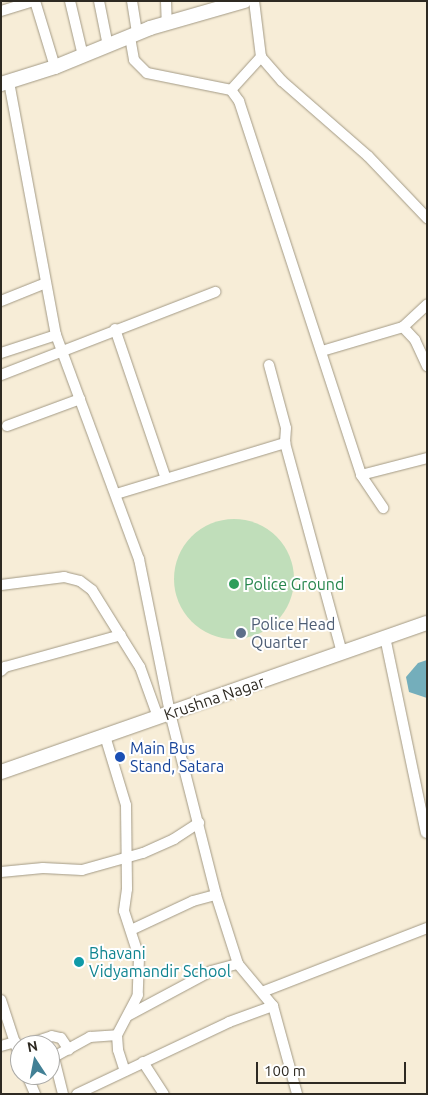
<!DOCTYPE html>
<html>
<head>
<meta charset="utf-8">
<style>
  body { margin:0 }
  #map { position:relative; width:428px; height:1095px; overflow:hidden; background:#f7edd7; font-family:Ubuntu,sans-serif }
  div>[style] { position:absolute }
  .green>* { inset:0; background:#c0deba }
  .round { border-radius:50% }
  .water>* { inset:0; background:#74aebb }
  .roads { filter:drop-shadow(0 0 1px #a39a85) drop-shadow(0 0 1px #a39a85) }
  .street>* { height:10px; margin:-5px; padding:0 5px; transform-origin:5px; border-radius:5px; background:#fff }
  .secondary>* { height:14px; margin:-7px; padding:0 7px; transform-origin:7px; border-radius:7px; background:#fff }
  .dots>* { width:14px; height:14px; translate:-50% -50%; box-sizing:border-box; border:2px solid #fff; border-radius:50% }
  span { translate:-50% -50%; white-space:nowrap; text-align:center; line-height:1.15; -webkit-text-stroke:4px #fff; paint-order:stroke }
  .leisure-label { font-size:16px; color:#27864d }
  .left { translate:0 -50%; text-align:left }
  .service-label { font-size:16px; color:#4e5e75 }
  .street-label { font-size:16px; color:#2e2a22 }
  .transit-label { font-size:16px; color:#164399 }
  .culture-label { font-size:16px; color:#0d838f }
  .frame { position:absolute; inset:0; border:2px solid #2e2a22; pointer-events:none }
  .north { position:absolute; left:10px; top:1035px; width:50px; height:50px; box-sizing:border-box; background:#fff; border:1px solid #abaaa7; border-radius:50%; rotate:349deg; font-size:14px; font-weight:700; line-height:20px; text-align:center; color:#2e2a22 }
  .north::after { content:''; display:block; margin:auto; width:18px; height:22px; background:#428095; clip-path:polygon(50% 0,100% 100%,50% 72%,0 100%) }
  .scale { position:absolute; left:256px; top:1062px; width:150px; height:22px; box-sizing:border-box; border:2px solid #2e2a22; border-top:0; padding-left:6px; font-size:15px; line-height:18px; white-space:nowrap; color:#2e2a22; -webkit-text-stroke:4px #fff; paint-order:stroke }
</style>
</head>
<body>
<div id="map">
  <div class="green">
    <i class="round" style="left:174px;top:519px;width:120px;height:120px"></i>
  </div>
  <div class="water">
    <i style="clip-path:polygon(427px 660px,427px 698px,409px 692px,406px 677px,418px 663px)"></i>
  </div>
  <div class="roads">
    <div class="street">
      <i style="left:35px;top:1px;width:69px;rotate:73.1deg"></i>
      <i style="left:70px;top:1px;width:57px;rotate:76.7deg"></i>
      <i style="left:99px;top:1px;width:46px;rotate:78.7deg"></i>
      <i style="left:132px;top:1px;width:33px;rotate:81deg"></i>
      <i style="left:166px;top:1px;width:23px;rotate:88deg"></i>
      <i style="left:1px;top:11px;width:34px;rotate:-17deg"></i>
      <i style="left:130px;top:37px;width:23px;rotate:80deg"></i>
      <i style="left:134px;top:60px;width:18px;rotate:45deg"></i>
      <i style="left:147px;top:73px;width:86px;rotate:11.4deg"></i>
      <i style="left:231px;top:90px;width:14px;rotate:54deg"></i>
      <i style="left:239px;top:101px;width:393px;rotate:71.9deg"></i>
      <i style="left:361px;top:475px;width:40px;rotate:56deg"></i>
      <i style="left:261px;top:57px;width:32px;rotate:49deg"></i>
      <i style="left:282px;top:81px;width:114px;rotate:41.1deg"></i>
      <i style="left:368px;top:156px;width:86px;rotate:46.4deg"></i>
      <i style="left:9px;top:82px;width:257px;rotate:79.5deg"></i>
      <i style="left:56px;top:335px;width:239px;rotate:69.7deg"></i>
      <i style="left:139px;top:559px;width:157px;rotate:78.6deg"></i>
      <i style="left:170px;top:713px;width:188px;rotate:75.8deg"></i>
      <i style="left:216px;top:895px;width:72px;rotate:72.3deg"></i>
      <i style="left:238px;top:964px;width:55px;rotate:50.2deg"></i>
      <i style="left:231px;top:90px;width:45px;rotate:-47.7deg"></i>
      <i style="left:261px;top:57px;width:56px;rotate:-97.1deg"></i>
      <i style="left:1px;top:301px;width:48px;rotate:-21.8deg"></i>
      <i style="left:403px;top:327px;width:33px;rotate:-43deg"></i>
      <i style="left:115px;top:329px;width:158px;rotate:71.2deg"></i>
      <i style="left:322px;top:351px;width:84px;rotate:-16.5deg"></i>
      <i style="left:403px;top:327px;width:18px;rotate:47deg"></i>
      <i style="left:415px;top:340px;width:29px;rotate:65deg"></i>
      <i style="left:1px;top:353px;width:58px;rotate:-18.1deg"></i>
      <i style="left:269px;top:365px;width:65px;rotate:74.9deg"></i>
      <i style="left:286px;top:428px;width:15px;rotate:94deg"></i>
      <i style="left:285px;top:443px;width:218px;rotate:74.8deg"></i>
      <i style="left:1px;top:375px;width:230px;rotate:-21.2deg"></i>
      <i style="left:7px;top:426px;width:78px;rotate:-20.3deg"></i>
      <i style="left:361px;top:475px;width:68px;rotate:-14.4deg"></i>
      <i style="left:116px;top:494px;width:177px;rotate:-16.8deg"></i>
      <i style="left:1px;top:585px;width:64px;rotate:-7.2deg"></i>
      <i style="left:64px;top:577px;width:16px;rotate:14deg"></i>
      <i style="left:80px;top:581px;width:15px;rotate:37deg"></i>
      <i style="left:92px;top:590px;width:91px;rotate:58.1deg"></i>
      <i style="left:140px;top:667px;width:53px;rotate:70.2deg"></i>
      <i style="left:385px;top:637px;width:200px;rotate:78.2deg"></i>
      <i style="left:1px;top:671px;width:6px;rotate:-45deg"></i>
      <i style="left:5px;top:667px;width:120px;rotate:-15.4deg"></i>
      <i style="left:105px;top:736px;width:72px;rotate:73.1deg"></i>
      <i style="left:126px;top:805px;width:84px;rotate:89.3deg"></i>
      <i style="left:127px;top:889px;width:22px;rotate:98deg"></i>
      <i style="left:124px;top:911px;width:48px;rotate:71.9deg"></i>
      <i style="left:139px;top:957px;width:38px;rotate:92deg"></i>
      <i style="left:138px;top:995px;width:45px;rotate:117.7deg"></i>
      <i style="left:117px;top:1035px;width:15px;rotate:86deg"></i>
      <i style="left:118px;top:1050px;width:22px;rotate:72deg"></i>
      <i style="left:1px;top:872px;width:42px;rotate:-5.4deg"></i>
      <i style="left:43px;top:868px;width:39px;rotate:3deg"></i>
      <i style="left:82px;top:870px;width:63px;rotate:-15.6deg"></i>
      <i style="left:143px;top:853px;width:34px;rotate:-24deg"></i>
      <i style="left:174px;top:839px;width:30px;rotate:-33deg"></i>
      <i style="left:131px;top:930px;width:68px;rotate:-25.1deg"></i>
      <i style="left:193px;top:901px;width:24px;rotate:-15deg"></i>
      <i style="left:262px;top:992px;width:177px;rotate:-21.2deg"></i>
      <i style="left:1px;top:1000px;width:61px;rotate:71.9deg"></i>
      <i style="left:129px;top:1015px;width:93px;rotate:-28.2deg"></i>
      <i style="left:211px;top:971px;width:28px;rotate:-15deg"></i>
      <i style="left:25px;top:1045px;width:28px;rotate:-18deg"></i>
      <i style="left:52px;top:1036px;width:9px;rotate:13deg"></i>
      <i style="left:61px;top:1038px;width:14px;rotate:56deg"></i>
      <i style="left:1px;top:1046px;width:15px;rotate:-16deg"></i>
      <i style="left:54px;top:1058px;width:37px;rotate:76deg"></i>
      <i style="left:50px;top:1059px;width:46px;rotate:-28.8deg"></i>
      <i style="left:90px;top:1037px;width:27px;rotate:-4deg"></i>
      <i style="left:143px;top:1062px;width:38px;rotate:57deg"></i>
      <i style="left:27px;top:1075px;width:21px;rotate:67deg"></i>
      <i style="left:77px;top:1094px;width:168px;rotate:-25.3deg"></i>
      <i style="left:229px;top:1022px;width:47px;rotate:-20deg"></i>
      <i style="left:273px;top:1006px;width:91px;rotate:74.7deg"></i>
    </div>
    <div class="secondary">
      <i style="left:1px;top:84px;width:57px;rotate:-17.5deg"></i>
      <i style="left:55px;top:67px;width:103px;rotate:-22.3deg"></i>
      <i style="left:150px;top:28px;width:98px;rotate:-16deg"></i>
      <i style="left:1px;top:772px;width:451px;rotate:-19.3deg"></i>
    </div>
  </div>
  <div class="dots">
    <i style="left:234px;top:584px;background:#2e9e5b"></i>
    <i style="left:241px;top:633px;background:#5c6f8a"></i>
    <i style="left:120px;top:757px;background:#1a4fb4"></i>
    <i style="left:79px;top:962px;background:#0f9aa8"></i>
  </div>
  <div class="leisure-label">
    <span class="left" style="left:244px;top:584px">Police Ground</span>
  </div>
  <div class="service-label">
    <span class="left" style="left:251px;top:633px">Police Head<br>Quarter</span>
  </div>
  <div class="street-label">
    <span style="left:214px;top:698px;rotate:-19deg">Krushna Nagar</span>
  </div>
  <div class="transit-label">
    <span class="left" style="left:130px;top:757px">Main Bus<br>Stand, Satara</span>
  </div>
  <div class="culture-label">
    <span class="left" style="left:89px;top:962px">Bhavani<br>Vidyamandir School</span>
  </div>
  <div class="frame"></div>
  <div class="north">N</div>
  <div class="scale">100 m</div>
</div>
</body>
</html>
